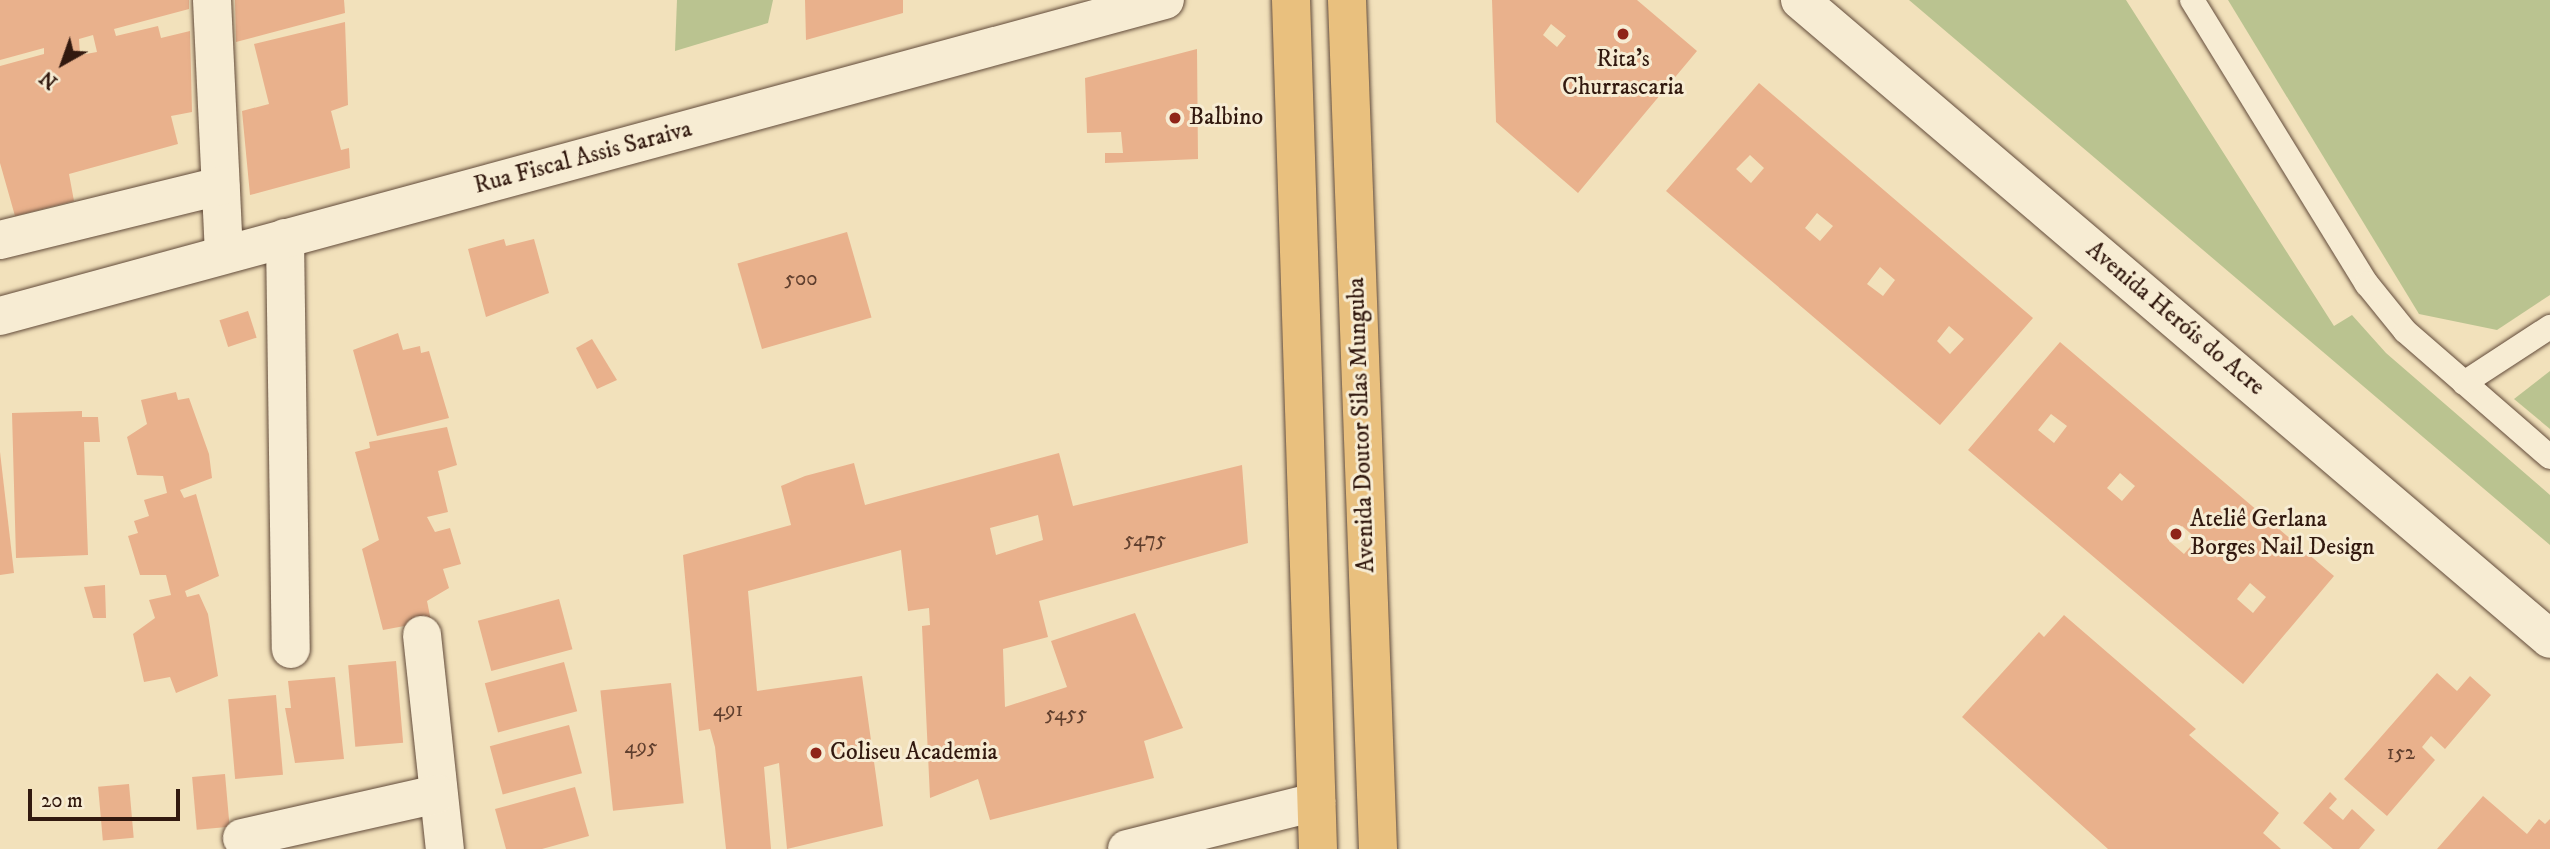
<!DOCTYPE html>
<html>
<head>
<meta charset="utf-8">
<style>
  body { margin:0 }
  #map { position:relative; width:2550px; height:849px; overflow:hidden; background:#f2e1bb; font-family:"IM FELL DW Pica",serif }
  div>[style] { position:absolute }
  .green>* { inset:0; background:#bac390 }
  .building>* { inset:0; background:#e9b18c; transform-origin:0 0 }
  .roads { filter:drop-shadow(0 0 2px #624b3a) drop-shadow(0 0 2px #624b3a) }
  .lane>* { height:24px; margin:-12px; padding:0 12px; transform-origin:12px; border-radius:12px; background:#f7ecd3 }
  .street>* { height:38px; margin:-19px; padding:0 19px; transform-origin:19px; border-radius:19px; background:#f7ecd3 }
  .primary>* { height:38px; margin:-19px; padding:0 19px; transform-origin:19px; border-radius:19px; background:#e9c07e }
  .dots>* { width:19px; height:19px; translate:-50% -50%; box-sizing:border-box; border:4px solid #f7ecd3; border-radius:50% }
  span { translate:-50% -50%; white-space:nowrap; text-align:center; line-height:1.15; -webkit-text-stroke:6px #f7ecd3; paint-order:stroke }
  .number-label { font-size:21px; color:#603f2e }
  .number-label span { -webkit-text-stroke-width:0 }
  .poi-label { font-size:24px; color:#32190f }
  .left { translate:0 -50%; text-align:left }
  .street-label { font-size:24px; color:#32190f }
  .north { position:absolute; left:28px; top:28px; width:70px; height:70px; -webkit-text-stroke:5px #f7ecd3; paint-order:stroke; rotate:220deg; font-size:19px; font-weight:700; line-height:28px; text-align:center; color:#32190f }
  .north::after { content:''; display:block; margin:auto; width:24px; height:32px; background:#32190f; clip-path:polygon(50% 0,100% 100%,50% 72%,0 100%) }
  .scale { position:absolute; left:28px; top:789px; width:152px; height:32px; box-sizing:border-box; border:4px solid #32190f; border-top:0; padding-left:9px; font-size:21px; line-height:24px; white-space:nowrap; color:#32190f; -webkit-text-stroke:5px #f7ecd3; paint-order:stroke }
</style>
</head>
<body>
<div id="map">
  <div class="green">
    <i style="clip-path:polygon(677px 0,773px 0,768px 23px,675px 51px)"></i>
    <i style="clip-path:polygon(1909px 0,2126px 0,2334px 326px,2352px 315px,2386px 353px,2550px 495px,2550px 545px)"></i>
    <i style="clip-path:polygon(2228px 0,2550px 0,2550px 295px,2497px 330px,2419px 314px)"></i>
    <i style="clip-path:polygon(2550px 371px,2550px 429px,2514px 399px)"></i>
  </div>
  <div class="building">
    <i style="clip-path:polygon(evenodd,0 0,189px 0,189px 9px,114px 29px,116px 36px,158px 26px,161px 38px,190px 31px,192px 112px,171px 116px,178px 144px,69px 174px,74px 201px,15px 216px,0 163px,0 66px,44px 54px,44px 48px,0 60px,0 0,93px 35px,97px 52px,80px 55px,79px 39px,93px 35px)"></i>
    <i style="clip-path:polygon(235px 0,344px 0,345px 13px,236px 42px)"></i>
    <i style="clip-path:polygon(805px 0,903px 0,903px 13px,806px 40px)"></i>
    <i style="clip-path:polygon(evenodd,1492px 0,1637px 0,1697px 51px,1578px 193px,1496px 122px,1492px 0,1551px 24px,1566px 36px,1557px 47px,1543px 35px,1551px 24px)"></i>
    <i style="clip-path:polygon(345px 22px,348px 105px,331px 111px,341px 150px,349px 148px,350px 168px,250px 195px,242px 111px,269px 104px,254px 44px)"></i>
    <i style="clip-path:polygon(1197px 49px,1198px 159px,1105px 163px,1105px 153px,1123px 153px,1121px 132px,1087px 133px,1085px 78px)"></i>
    <i style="clip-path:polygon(evenodd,1759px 83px,2033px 318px,1940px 425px,1666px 191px,1759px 83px,1750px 155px,1764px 168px,1751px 183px,1736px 169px,1750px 155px,1759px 83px,1817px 213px,1833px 226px,1820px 241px,1805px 228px,1817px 213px,1759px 83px,1880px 267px,1895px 280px,1883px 296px,1867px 284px,1880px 267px,1759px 83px,1949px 326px,1964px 339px,1950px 354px,1937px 341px,1949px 326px)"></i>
    <i style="left:847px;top:232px;width:89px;height:114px;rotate:74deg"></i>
    <i style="clip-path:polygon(504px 239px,506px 246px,534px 239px,549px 293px,486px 317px,468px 249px)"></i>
    <i style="left:248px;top:311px;width:28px;height:30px;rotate:72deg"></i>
    <i style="clip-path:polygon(398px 333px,403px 350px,420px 346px,421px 353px,429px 351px,449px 418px,377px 436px,353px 350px)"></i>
    <i style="clip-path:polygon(592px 339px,617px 380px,597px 389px,576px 348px)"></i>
    <i style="clip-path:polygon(evenodd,2060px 342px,2334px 576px,2243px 684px,1968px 450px,2060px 342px,2051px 414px,2067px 426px,2054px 443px,2038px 430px,2051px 414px,2060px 342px,2120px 473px,2135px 486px,2122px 501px,2107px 488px,2120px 473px,2060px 342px,2182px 526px,2197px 539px,2184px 554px,2169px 541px,2182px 526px,2060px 342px,2250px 583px,2266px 597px,2253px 613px,2237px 599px,2250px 583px)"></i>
    <i style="clip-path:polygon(176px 392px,178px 400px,189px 398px,209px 454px,212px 478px,180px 490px,184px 498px,196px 494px,219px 576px,185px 591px,187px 597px,199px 594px,208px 614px,218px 676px,176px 693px,170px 677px,144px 682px,133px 634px,155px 618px,149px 600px,171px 595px,166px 575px,140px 575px,128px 536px,138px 533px,134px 521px,149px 516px,144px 500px,167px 493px,163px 476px,137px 475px,127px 437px,147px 424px,141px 400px)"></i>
    <i style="clip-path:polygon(82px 411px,82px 417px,98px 417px,100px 442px,84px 442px,88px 555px,16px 558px,12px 413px)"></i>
    <i style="clip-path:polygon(447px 427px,457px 465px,438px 471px,448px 512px,427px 517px,435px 532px,450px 528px,461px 564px,443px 569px,449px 588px,427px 601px,431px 621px,383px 630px,362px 549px,379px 540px,355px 452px,370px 448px,369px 442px)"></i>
    <i style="clip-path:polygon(0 452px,14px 573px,0 575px)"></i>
    <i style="clip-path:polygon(evenodd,1059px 453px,1073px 506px,1242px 465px,1248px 543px,1039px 601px,1048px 637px,1003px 649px,1005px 707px,1067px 687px,1051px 641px,1135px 613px,1183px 728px,1144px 741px,1154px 778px,990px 820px,978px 779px,930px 798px,922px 626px,930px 625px,929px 608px,908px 611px,901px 550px,748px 591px,757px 691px,862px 676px,883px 826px,787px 849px,779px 763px,764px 767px,771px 849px,726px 849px,715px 747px,710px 729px,699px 731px,683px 555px,791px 525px,781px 486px,805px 476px,854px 463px,865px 505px,1059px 453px,1038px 515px,1043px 540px,996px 555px,990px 528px,1038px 515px)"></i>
    <i style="clip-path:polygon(105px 585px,106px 618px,93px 618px,84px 587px)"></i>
    <i style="left:559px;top:599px;width:52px;height:84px;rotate:75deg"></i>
    <i style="clip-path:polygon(2064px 615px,2196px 729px,2189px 735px,2279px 813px,2263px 833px,2281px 849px,2108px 849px,1962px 717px,2039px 632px,2044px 637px)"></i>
    <i style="left:396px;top:661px;width:82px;height:48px;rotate:85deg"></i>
    <i style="left:564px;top:662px;width:51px;height:82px;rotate:75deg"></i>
    <i style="clip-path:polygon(2437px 673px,2457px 691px,2470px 676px,2491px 695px,2445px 749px,2431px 736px,2422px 747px,2435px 760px,2387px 816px,2344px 779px)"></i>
    <i style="clip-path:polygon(335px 677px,344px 759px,295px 763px,285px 708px,291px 708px,288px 681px)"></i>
    <i style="left:671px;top:683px;width:121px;height:71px;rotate:84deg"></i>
    <i style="left:276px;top:695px;width:80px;height:48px;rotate:85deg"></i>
    <i style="left:569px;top:725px;width:50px;height:82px;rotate:75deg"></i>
    <i style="left:225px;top:774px;width:53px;height:33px;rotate:85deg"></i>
    <i style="left:129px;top:784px;width:54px;height:31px;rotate:85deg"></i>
    <i style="clip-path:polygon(575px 787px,589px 836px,542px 849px,506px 849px,495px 809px)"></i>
    <i style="clip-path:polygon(2330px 792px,2337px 799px,2329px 808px,2343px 820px,2352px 809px,2375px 830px,2359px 849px,2333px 849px,2303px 823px)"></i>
    <i style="clip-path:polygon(2483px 796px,2527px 834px,2539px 819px,2545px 824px,2550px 819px,2550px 849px,2437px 849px)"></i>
  </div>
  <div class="roads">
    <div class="lane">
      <i style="left:2192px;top:0;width:334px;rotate:58.4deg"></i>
      <i style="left:2367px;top:284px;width:60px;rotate:51deg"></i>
      <i style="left:2405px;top:331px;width:192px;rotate:41deg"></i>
      <i style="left:2464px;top:383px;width:103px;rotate:-33.1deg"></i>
    </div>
    <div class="street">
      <i style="left:212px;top:0;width:254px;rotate:87.3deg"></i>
      <i style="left:1800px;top:0;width:985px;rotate:40.43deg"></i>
      <i style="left:285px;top:238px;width:411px;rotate:89.2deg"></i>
      <i style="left:0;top:240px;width:227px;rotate:-13.8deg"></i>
      <i style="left:0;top:316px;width:1207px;rotate:-15.18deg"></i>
      <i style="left:422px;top:635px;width:215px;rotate:83.9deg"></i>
      <i style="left:242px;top:838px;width:200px;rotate:-12.7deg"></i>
      <i style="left:1127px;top:849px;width:195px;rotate:-14deg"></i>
    </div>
    <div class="primary">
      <i style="left:1291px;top:0;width:849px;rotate:88.18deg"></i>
      <i style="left:1347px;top:0;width:850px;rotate:87.91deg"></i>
    </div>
  </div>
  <div class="dots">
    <i style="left:1623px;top:34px;background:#8f2418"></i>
    <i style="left:1175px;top:118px;background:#8f2418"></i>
    <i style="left:2176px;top:534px;background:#8f2418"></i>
    <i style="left:816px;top:753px;background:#8f2418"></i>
  </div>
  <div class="number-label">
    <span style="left:801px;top:279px">500</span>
    <span style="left:1145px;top:540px">5475</span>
    <span style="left:728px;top:710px">491</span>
    <span style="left:1066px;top:714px">5455</span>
    <span style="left:641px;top:747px">495</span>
    <span style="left:2401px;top:753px">152</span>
  </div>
  <div class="poi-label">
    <span style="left:1623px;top:74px">Rita's<br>Churrascaria</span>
    <span class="left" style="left:1189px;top:118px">Balbino</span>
    <span class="left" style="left:2190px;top:534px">Ateliê Gerlana<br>Borges Nail Design</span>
    <span class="left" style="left:830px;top:753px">Coliseu Academia</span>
  </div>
  <div class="street-label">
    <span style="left:583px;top:158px;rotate:-15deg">Rua Fiscal Assis Saraiva</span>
    <span style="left:2175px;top:319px;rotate:40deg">Avenida Heróis do Acre</span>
    <span style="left:1362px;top:425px;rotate:-92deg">Avenida Doutor Silas Munguba</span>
  </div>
  <div class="north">N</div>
  <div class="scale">20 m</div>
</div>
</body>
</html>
